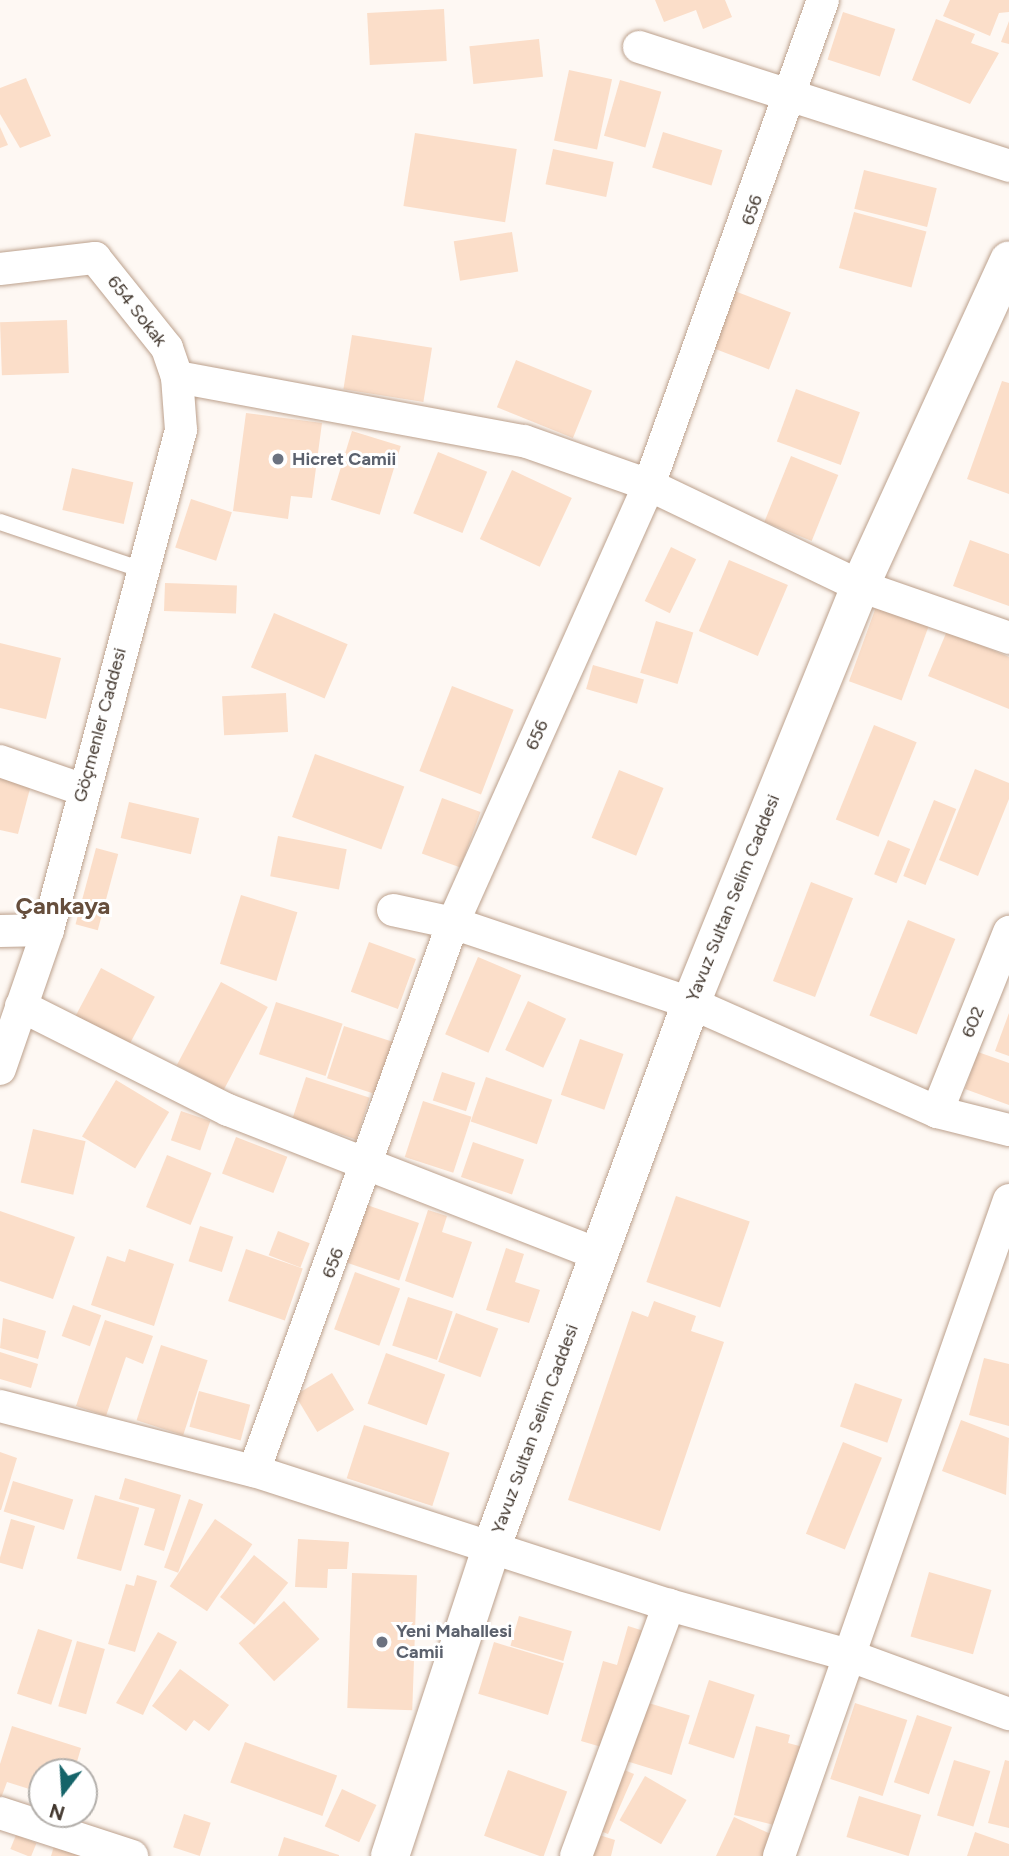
<!DOCTYPE html>
<html>
<head>
<meta charset="utf-8">
<style>
  body { margin:0 }
  #map { position:relative; width:1009px; height:1856px; overflow:hidden; background:#fef8f3; font-family:Figtree,sans-serif }
  div>[style] { position:absolute }
  .building>* { inset:0; background:#fbdec9; transform-origin:0 0 }
  .roads { filter:drop-shadow(0 0 2px #bca18d) drop-shadow(0 0 2px #bca18d) }
  .service>* { height:16px; margin:-8px; padding:0 8px; transform-origin:8px; border-radius:8px; background:#fff }
  .minor>* { height:32px; margin:-16px; padding:0 16px; transform-origin:16px; border-radius:16px; background:#fff }
  .tertiary>* { height:38px; margin:-19px; padding:0 19px; transform-origin:19px; border-radius:19px; background:#fff }
  .dots>* { width:19px; height:19px; translate:-50% -50%; box-sizing:border-box; border:4px solid #fff; border-radius:50% }
  span { translate:-50% -50%; white-space:nowrap; text-align:center; line-height:1.15; -webkit-text-stroke:6px #fff; paint-order:stroke }
  .street-label { font-size:18px; color:#42372e }
  .worship-label { font-size:18px; color:#5b616d; font-weight:700 }
  .left { translate:0 -50%; text-align:left }
  .district-label { font-size:24px; color:#664e3c; font-weight:700 }
  .north { position:absolute; left:28px; top:1758px; width:70px; height:70px; box-sizing:border-box; background:#fff; border:2px solid #b3afab; border-radius:50%; rotate:197deg; font-size:19px; font-weight:700; line-height:28px; text-align:center; color:#42372e }
  .north::after { content:''; display:block; margin:auto; width:24px; height:32px; background:#156469; clip-path:polygon(50% 0,100% 100%,50% 72%,0 100%) }
</style>
</head>
<body>
<div id="map">
  <div class="building">
    <i style="clip-path:polygon(655px 0,725px 0,732px 17px,703px 29px,696px 10px,664px 22px)"></i>
    <i style="clip-path:polygon(950px 0,1009px 0,1009px 12px,999px 13px,990px 36px,943px 16px)"></i>
    <i style="left:444px;top:9px;width:52px;height:77px;rotate:87deg"></i>
    <i style="left:843px;top:12px;width:55px;height:50px;rotate:18deg"></i>
    <i style="clip-path:polygon(936px 19px,975px 34px,971px 43px,999px 53px,970px 104px,912px 80px)"></i>
    <i style="clip-path:polygon(1009px 21px,1009px 44px,1001px 42px)"></i>
    <i style="left:539px;top:39px;width:38px;height:70px;rotate:84deg"></i>
    <i style="left:569px;top:70px;width:44px;height:72px;rotate:12deg"></i>
    <i style="clip-path:polygon(26px 78px,51px 136px,20px 148px,0 114px,0 88px)"></i>
    <i style="left:620px;top:80px;width:43px;height:58px;rotate:16deg"></i>
    <i style="clip-path:polygon(0 127px,8px 145px,0 148px)"></i>
    <i style="left:663px;top:132px;width:62px;height:37px;rotate:17deg"></i>
    <i style="left:415px;top:133px;width:103px;height:74px;rotate:9deg"></i>
    <i style="left:553px;top:149px;width:62px;height:36px;rotate:12deg"></i>
    <i style="left:864px;top:170px;width:75px;height:40px;rotate:14deg"></i>
    <i style="left:854px;top:212px;width:75px;height:58px;rotate:15deg"></i>
    <i style="left:512px;top:232px;width:40px;height:59px;rotate:81deg"></i>
    <i style="left:732px;top:290px;width:63px;height:61px;rotate:21deg"></i>
    <i style="left:67px;top:320px;width:53px;height:67px;rotate:88deg"></i>
    <i style="left:352px;top:335px;width:81px;height:55px;rotate:9deg"></i>
    <i style="left:516px;top:360px;width:82px;height:51px;rotate:22deg"></i>
    <i style="clip-path:polygon(1002px 381px,1009px 383px,1009px 494px,967px 479px)"></i>
    <i style="left:796px;top:389px;width:68px;height:56px;rotate:20deg"></i>
    <i style="clip-path:polygon(246px 413px,322px 423px,312px 498px,291px 496px,288px 519px,233px 511px)"></i>
    <i style="left:352px;top:431px;width:51px;height:72px;rotate:17deg"></i>
    <i style="left:438px;top:452px;width:53px;height:66px;rotate:22deg"></i>
    <i style="left:791px;top:456px;width:51px;height:71px;rotate:22deg"></i>
    <i style="left:72px;top:468px;width:63px;height:43px;rotate:13deg"></i>
    <i style="left:512px;top:470px;width:66px;height:76px;rotate:25deg"></i>
    <i style="left:191px;top:499px;width:43px;height:51px;rotate:18deg"></i>
    <i style="clip-path:polygon(970px 540px,1009px 554px,1009px 606px,953px 586px)"></i>
    <i style="left:671px;top:547px;width:28px;height:60px;rotate:26deg"></i>
    <i style="left:729px;top:560px;width:64px;height:77px;rotate:23deg"></i>
    <i style="left:165px;top:583px;width:72px;height:28px;rotate:2deg"></i>
    <i style="left:876px;top:607px;width:56px;height:79px;rotate:20deg"></i>
    <i style="left:274px;top:613px;width:80px;height:59px;rotate:23deg"></i>
    <i style="left:656px;top:621px;width:39px;height:54px;rotate:17deg"></i>
    <i style="clip-path:polygon(947px 631px,1009px 657px,1009px 709px,928px 676px)"></i>
    <i style="clip-path:polygon(0 643px,61px 658px,46px 719px,0 708px)"></i>
    <i style="left:593px;top:665px;width:53px;height:25px;rotate:16deg"></i>
    <i style="left:452px;top:686px;width:66px;height:91px;rotate:21deg"></i>
    <i style="left:286px;top:693px;width:39px;height:64px;rotate:87deg"></i>
    <i style="left:874px;top:725px;width:46px;height:102px;rotate:22deg"></i>
    <i style="left:315px;top:754px;width:95px;height:67px;rotate:20deg"></i>
    <i style="clip-path:polygon(975px 769px,1009px 783px,1009px 799px,978px 876px,939px 860px)"></i>
    <i style="left:619px;top:770px;width:48px;height:73px;rotate:22deg"></i>
    <i style="clip-path:polygon(0 773px,32px 781px,18px 834px,0 830px)"></i>
    <i style="left:442px;top:798px;width:41px;height:59px;rotate:20deg"></i>
    <i style="left:934px;top:800px;width:24px;height:82px;rotate:22deg"></i>
    <i style="left:129px;top:802px;width:72px;height:37px;rotate:13deg"></i>
    <i style="left:278px;top:836px;width:70px;height:41px;rotate:11deg"></i>
    <i style="left:888px;top:840px;width:24px;height:37px;rotate:22deg"></i>
    <i style="left:96px;top:848px;width:23px;height:79px;rotate:15deg"></i>
    <i style="left:811px;top:882px;width:45px;height:106px;rotate:21deg"></i>
    <i style="left:241px;top:895px;width:59px;height:72px;rotate:17deg"></i>
    <i style="left:908px;top:920px;width:51px;height:103px;rotate:22deg"></i>
    <i style="left:369px;top:942px;width:50px;height:53px;rotate:20deg"></i>
    <i style="left:478px;top:957px;width:47px;height:84px;rotate:23deg"></i>
    <i style="left:101px;top:968px;width:61px;height:56px;rotate:28deg"></i>
    <i style="left:221px;top:982px;width:53px;height:94px;rotate:28deg"></i>
    <i style="left:528px;top:1001px;width:42px;height:54px;rotate:25deg"></i>
    <i style="left:276px;top:1002px;width:70px;height:55px;rotate:18deg"></i>
    <i style="clip-path:polygon(1009px 1013px,1009px 1056px,995px 1051px)"></i>
    <i style="left:344px;top:1026px;width:52px;height:55px;rotate:18deg"></i>
    <i style="left:580px;top:1039px;width:46px;height:59px;rotate:19deg"></i>
    <i style="clip-path:polygon(978px 1052px,1009px 1063px,1009px 1105px,965px 1089px)"></i>
    <i style="left:442px;top:1072px;width:35px;height:30px;rotate:18deg"></i>
    <i style="left:306px;top:1077px;width:67px;height:44px;rotate:18deg"></i>
    <i style="left:486px;top:1077px;width:70px;height:47px;rotate:19deg"></i>
    <i style="left:116px;top:1080px;width:62px;height:66px;rotate:31deg"></i>
    <i style="left:423px;top:1101px;width:51px;height:59px;rotate:18deg"></i>
    <i style="left:181px;top:1111px;width:31px;height:31px;rotate:19deg"></i>
    <i style="left:33px;top:1129px;width:54px;height:55px;rotate:13deg"></i>
    <i style="left:236px;top:1137px;width:55px;height:39px;rotate:21deg"></i>
    <i style="left:473px;top:1142px;width:54px;height:37px;rotate:19deg"></i>
    <i style="left:167px;top:1155px;width:48px;height:56px;rotate:22deg"></i>
    <i style="left:676px;top:1196px;width:78px;height:91px;rotate:19deg"></i>
    <i style="left:367px;top:1205px;width:55px;height:61px;rotate:19deg"></i>
    <i style="clip-path:polygon(428px 1210px,447px 1216px,442px 1232px,472px 1242px,453px 1298px,405px 1281px)"></i>
    <i style="clip-path:polygon(0 1211px,75px 1237px,53px 1299px,0 1281px)"></i>
    <i style="left:200px;top:1226px;width:35px;height:37px;rotate:18deg"></i>
    <i style="left:278px;top:1231px;width:34px;height:26px;rotate:21deg"></i>
    <i style="clip-path:polygon(506px 1248px,524px 1254px,515px 1282px,540px 1290px,529px 1323px,486px 1310px)"></i>
    <i style="clip-path:polygon(129px 1249px,174px 1264px,154px 1326px,91px 1305px,107px 1256px,125px 1262px)"></i>
    <i style="left:246px;top:1249px;width:60px;height:55px;rotate:19deg"></i>
    <i style="left:355px;top:1272px;width:48px;height:61px;rotate:20deg"></i>
    <i style="left:408px;top:1297px;width:47px;height:51px;rotate:18deg"></i>
    <i style="clip-path:polygon(654px 1301px,696px 1316px,691px 1331px,724px 1342px,660px 1531px,568px 1500px,632px 1311px,648px 1317px)"></i>
    <i style="left:73px;top:1305px;width:30px;height:33px;rotate:20deg"></i>
    <i style="left:456px;top:1313px;width:45px;height:52px;rotate:20deg"></i>
    <i style="clip-path:polygon(3px 1318px,46px 1331px,38px 1359px,0 1348px)"></i>
    <i style="clip-path:polygon(105px 1320px,153px 1336px,143px 1364px,126px 1357px,106px 1416px,76px 1406px)"></i>
    <i style="left:161px;top:1345px;width:49px;height:79px;rotate:18deg"></i>
    <i style="clip-path:polygon(0 1352px,38px 1364px,31px 1388px,0 1379px)"></i>
    <i style="left:386px;top:1353px;width:63px;height:54px;rotate:20deg"></i>
    <i style="clip-path:polygon(984px 1358px,1009px 1364px,1009px 1426px,969px 1415px)"></i>
    <i style="left:332px;top:1373px;width:43px;height:43px;rotate:59deg"></i>
    <i style="left:855px;top:1383px;width:50px;height:46px;rotate:19deg"></i>
    <i style="left:199px;top:1391px;width:53px;height:37px;rotate:15deg"></i>
    <i style="clip-path:polygon(961px 1420px,1009px 1438px,1006px 1495px,942px 1471px)"></i>
    <i style="left:364px;top:1425px;width:90px;height:56px;rotate:18deg"></i>
    <i style="left:843px;top:1442px;width:42px;height:99px;rotate:22deg"></i>
    <i style="clip-path:polygon(0 1452px,17px 1458px,1px 1510px,0 1510px)"></i>
    <i style="clip-path:polygon(125px 1478px,181px 1495px,164px 1551px,144px 1545px,155px 1509px,119px 1499px)"></i>
    <i style="left:13px;top:1481px;width:63px;height:32px;rotate:17deg"></i>
    <i style="left:95px;top:1495px;width:46px;height:66px;rotate:16deg"></i>
    <i style="left:189px;top:1499px;width:15px;height:73px;rotate:20deg"></i>
    <i style="left:11px;top:1519px;width:25px;height:45px;rotate:16deg"></i>
    <i style="left:215px;top:1519px;width:45px;height:81px;rotate:34deg"></i>
    <i style="clip-path:polygon(298px 1539px,349px 1542px,347px 1569px,328px 1569px,327px 1588px,295px 1587px)"></i>
    <i style="left:254px;top:1555px;width:44px;height:54px;rotate:39deg"></i>
    <i style="left:929px;top:1572px;width:65px;height:67px;rotate:16deg"></i>
    <i style="left:352px;top:1573px;width:65px;height:135px;rotate:2deg"></i>
    <i style="clip-path:polygon(137px 1575px,157px 1581px,135px 1652px,108px 1644px,126px 1584px,134px 1586px)"></i>
    <i style="left:284px;top:1601px;width:52px;height:62px;rotate:47deg"></i>
    <i style="left:519px;top:1616px;width:55px;height:31px;rotate:16deg"></i>
    <i style="clip-path:polygon(628px 1626px,647px 1632px,615px 1751px,581px 1741px,603px 1661px,617px 1665px)"></i>
    <i style="left:38px;top:1629px;width:36px;height:68px;rotate:18deg"></i>
    <i style="clip-path:polygon(158px 1632px,177px 1642px,143px 1715px,116px 1703px)"></i>
    <i style="left:77px;top:1641px;width:29px;height:68px;rotate:16deg"></i>
    <i style="left:494px;top:1642px;width:73px;height:54px;rotate:17deg"></i>
    <i style="clip-path:polygon(180px 1669px,229px 1705px,209px 1731px,194px 1720px,186px 1731px,152px 1706px)"></i>
    <i style="left:709px;top:1680px;width:48px;height:67px;rotate:18deg"></i>
    <i style="left:642px;top:1701px;width:50px;height:62px;rotate:17deg"></i>
    <i style="left:855px;top:1703px;width:55px;height:80px;rotate:18deg"></i>
    <i style="left:917px;top:1715px;width:37px;height:71px;rotate:19deg"></i>
    <i style="clip-path:polygon(12px 1726px,81px 1748px,74px 1772px,42px 1772px,42px 1793px,7px 1782px,0 1801px,0 1764px)"></i>
    <i style="clip-path:polygon(756px 1726px,790px 1735px,788px 1743px,807px 1748px,778px 1826px,734px 1815px)"></i>
    <i style="left:245px;top:1742px;width:98px;height:43px;rotate:20deg"></i>
    <i style="left:954px;top:1760px;width:38px;height:58px;rotate:17deg"></i>
    <i style="clip-path:polygon(1005px 1760px,1009px 1761px,1009px 1828px,988px 1823px)"></i>
    <i style="clip-path:polygon(617px 1767px,634px 1774px,608px 1834px,588px 1826px)"></i>
    <i style="left:508px;top:1770px;width:63px;height:70px;rotate:20deg"></i>
    <i style="left:645px;top:1776px;width:48px;height:51px;rotate:30deg"></i>
    <i style="left:342px;top:1789px;width:38px;height:41px;rotate:25deg"></i>
    <i style="left:859px;top:1796px;width:65px;height:43px;rotate:17deg"></i>
    <i style="left:184px;top:1814px;width:28px;height:35px;rotate:18deg"></i>
    <i style="clip-path:polygon(734px 1817px,777px 1837px,768px 1856px,716px 1856px)"></i>
    <i style="clip-path:polygon(975px 1832px,1009px 1844px,1009px 1856px,967px 1856px)"></i>
    <i style="clip-path:polygon(593px 1833px,615px 1840px,611px 1856px,586px 1856px)"></i>
    <i style="left:16px;top:1835px;width:22px;height:15px;rotate:22deg"></i>
    <i style="clip-path:polygon(284px 1837px,339px 1855px,339px 1856px,278px 1856px)"></i>
    <i style="clip-path:polygon(55px 1843px,95px 1856px,51px 1856px)"></i>
  </div>
  <div class="roads">
    <div class="service">
      <i style="left:0;top:522px;width:151px;rotate:18.6deg"></i>
    </div>
    <div class="minor">
      <i style="left:639px;top:47px;width:389px;rotate:17.8deg"></i>
      <i style="left:0;top:269px;width:96px;rotate:-6.6deg"></i>
      <i style="left:95px;top:258px;width:115px;rotate:51.3deg"></i>
      <i style="left:167px;top:348px;width:31px;rotate:71deg"></i>
      <i style="left:177px;top:377px;width:53px;rotate:85.7deg"></i>
      <i style="left:181px;top:430px;width:517px;rotate:104.9deg"></i>
      <i style="left:48px;top:930px;width:147px;rotate:109.1deg"></i>
      <i style="left:177px;top:377px;width:353px;rotate:10.5deg"></i>
      <i style="left:524px;top:441px;width:133px;rotate:19.4deg"></i>
      <i style="left:649px;top:485px;width:234px;rotate:25.6deg"></i>
      <i style="left:860px;top:586px;width:158px;rotate:19.2deg"></i>
      <i style="left:0;top:761px;width:86px;rotate:19.1deg"></i>
      <i style="left:393px;top:910px;width:61px;rotate:12.2deg"></i>
      <i style="left:453px;top:923px;width:251px;rotate:18.6deg"></i>
      <i style="left:691px;top:1003px;width:269px;rotate:23.9deg"></i>
      <i style="left:937px;top:1112px;width:74px;rotate:14deg"></i>
      <i style="left:0;top:931px;width:48px;rotate:-1.2deg"></i>
      <i style="left:21px;top:1006px;width:232px;rotate:26.7deg"></i>
      <i style="left:228px;top:1110px;width:397px;rotate:21.3deg"></i>
      <i style="left:937px;top:1112px;width:194px;rotate:-68.2deg"></i>
      <i style="left:0;top:1406px;width:262px;rotate:14.4deg"></i>
      <i style="left:254px;top:1471px;width:436px;rotate:17.9deg"></i>
      <i style="left:669px;top:1605px;width:183px;rotate:15.6deg"></i>
      <i style="left:845px;top:1654px;width:175px;rotate:20.1deg"></i>
      <i style="left:254px;top:1471px;width:583px;rotate:-70.04deg"></i>
      <i style="left:453px;top:923px;width:480px;rotate:-65.9deg"></i>
      <i style="left:649px;top:485px;width:515px;rotate:-70.26deg"></i>
      <i style="left:0;top:1813px;width:139px;rotate:18deg"></i>
      <i style="left:576px;top:1856px;width:268px;rotate:-69.7deg"></i>
      <i style="left:779px;top:1856px;width:695px;rotate:-70.68deg"></i>
    </div>
    <div class="tertiary">
      <i style="left:390px;top:1856px;width:323px;rotate:-71.8deg"></i>
      <i style="left:491px;top:1549px;width:581px;rotate:-69.88deg"></i>
      <i style="left:691px;top:1003px;width:450px;rotate:-67.9deg"></i>
      <i style="left:860px;top:586px;width:358px;rotate:-65.4deg"></i>
    </div>
  </div>
  <div class="dots">
    <i style="left:278px;top:459px;background:#6b7280"></i>
    <i style="left:382px;top:1642px;background:#6b7280"></i>
  </div>
  <div class="street-label">
    <span style="left:752px;top:210px;rotate:-71deg">656</span>
    <span style="left:137px;top:311px;rotate:52deg">654 Sokak</span>
    <span style="left:100px;top:725px;rotate:-75deg">Göçmenler Caddesi</span>
    <span style="left:537px;top:735px;rotate:-66deg">656</span>
    <span style="left:733px;top:898px;rotate:-68deg">Yavuz Sultan Selim Caddesi</span>
    <span style="left:973px;top:1022px;rotate:-68deg">602</span>
    <span style="left:333px;top:1263px;rotate:-69deg">656</span>
    <span style="left:535px;top:1429px;rotate:-70deg">Yavuz Sultan Selim Caddesi</span>
  </div>
  <div class="worship-label">
    <span class="left" style="left:292px;top:459px">Hicret Camii</span>
    <span class="left" style="left:396px;top:1642px">Yeni Mahallesi<br>Camii</span>
  </div>
  <div class="district-label">
    <span style="left:63px;top:906px">Çankaya</span>
  </div>
  <div class="north">N</div>
</div>
</body>
</html>
